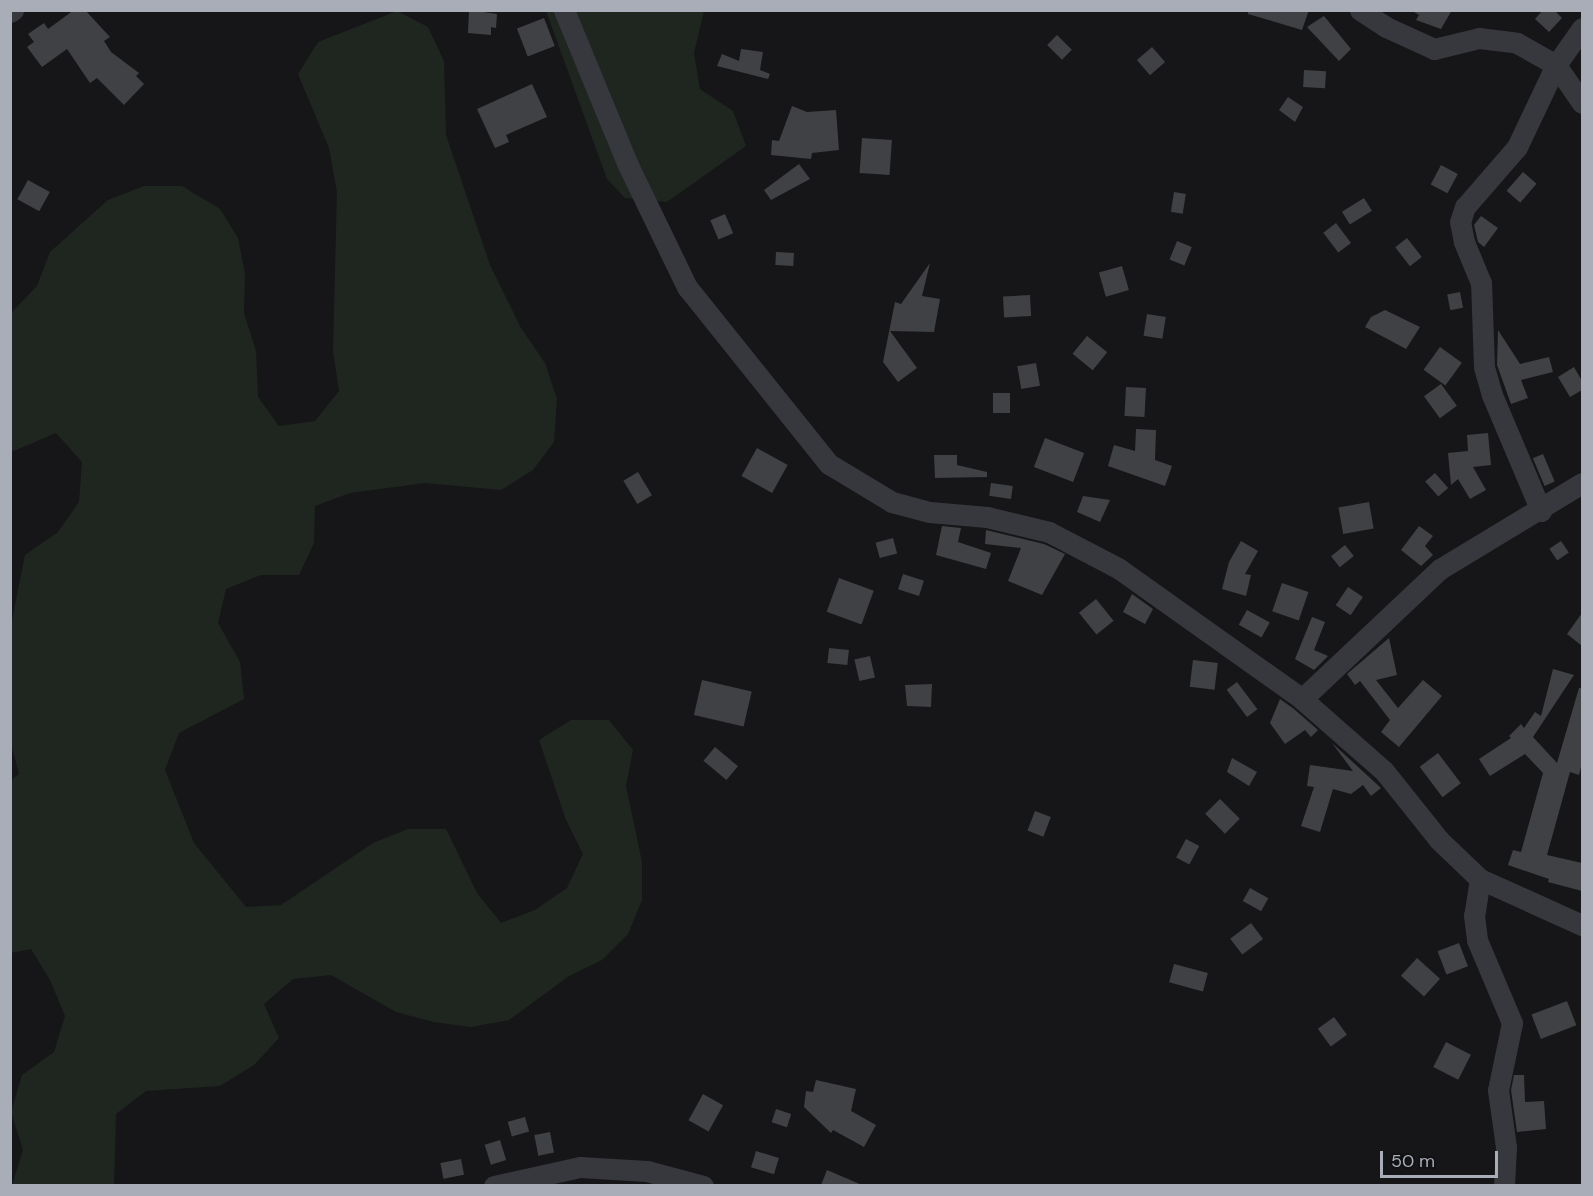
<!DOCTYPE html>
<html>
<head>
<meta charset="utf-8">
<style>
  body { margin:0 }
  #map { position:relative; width:1593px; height:1196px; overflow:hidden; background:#161618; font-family:"DM Sans",sans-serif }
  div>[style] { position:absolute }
  .green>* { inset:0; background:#1e261f }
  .building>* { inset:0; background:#404145; transform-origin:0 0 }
  .minor>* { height:21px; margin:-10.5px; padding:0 10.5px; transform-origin:10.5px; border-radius:10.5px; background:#37383d }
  span { translate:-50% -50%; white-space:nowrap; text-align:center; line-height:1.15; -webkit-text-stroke:4.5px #111113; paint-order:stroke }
  .frame { position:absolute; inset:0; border:12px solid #a8adb8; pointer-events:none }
  .scale { position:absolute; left:1380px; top:1151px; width:118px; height:27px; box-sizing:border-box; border:3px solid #a8adb8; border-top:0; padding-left:8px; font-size:18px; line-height:21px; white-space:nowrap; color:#a8adb8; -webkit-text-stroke:4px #111113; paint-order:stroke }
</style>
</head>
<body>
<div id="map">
  <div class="green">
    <i style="clip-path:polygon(397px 11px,428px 27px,444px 61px,446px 135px,490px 265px,521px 328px,545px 363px,557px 399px,554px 442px,533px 470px,501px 490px,425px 483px,350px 493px,315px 506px,314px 543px,299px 575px,261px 575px,226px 589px,218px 623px,240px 662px,244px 699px,179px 733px,165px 770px,194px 843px,246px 907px,281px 905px,373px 843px,408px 829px,446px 829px,477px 893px,501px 923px,535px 910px,567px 888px,583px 854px,566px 820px,539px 740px,571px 720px,609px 720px,633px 750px,626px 786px,642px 862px,642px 900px,628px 934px,602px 960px,569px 976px,509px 1020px,471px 1027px,433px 1022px,396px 1012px,331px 975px,293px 979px,264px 1004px,279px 1038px,254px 1065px,220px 1086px,146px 1091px,116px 1114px,114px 1185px,12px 1185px,23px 1150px,11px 1112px,22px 1075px,54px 1052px,65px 1016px,50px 980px,31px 949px,11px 953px,10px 781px,19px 774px,11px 744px,11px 625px,25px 555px,58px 532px,79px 502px,82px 462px,56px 433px,11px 452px,11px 313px,37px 286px,50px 252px,108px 200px,144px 186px,182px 186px,220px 209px,238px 238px,245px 274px,244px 313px,256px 351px,258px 397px,279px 426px,315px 421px,339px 391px,333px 351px,337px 192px,329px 148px,298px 74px,318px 42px)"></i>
    <i style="clip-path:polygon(546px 11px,704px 11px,694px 53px,700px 89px,733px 111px,746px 146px,667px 202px,625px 198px,607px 179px)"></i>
  </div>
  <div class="building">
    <i style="clip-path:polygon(74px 10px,85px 10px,110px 37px,104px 41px,111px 52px,139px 73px,136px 76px,144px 84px,124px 105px,97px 78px,90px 83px,67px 49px,42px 67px,27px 47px,34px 42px,28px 34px,44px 23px,48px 29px)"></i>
    <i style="clip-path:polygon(469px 10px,497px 14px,496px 28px,491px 27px,491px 35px,468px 33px)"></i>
    <i style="clip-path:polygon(1248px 10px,1309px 10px,1302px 30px,1248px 14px)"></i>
    <i style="clip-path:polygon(1411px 10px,1452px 10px,1441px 29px,1416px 20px,1419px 15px)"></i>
    <i style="clip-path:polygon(1543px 10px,1554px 10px,1562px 18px,1549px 32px,1535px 19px)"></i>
    <i style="clip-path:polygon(1324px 16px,1351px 49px,1339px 61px,1307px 27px)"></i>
    <i style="left:544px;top:18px;width:30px;height:29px;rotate:69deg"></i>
    <i style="left:1057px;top:35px;width:21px;height:14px;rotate:45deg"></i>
    <i style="left:1152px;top:47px;width:20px;height:20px;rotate:49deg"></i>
    <i style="clip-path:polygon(741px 49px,763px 52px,760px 70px,770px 74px,768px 79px,717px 66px,722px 54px,739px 61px)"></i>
    <i style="left:1304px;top:70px;width:22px;height:17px;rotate:3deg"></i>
    <i style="clip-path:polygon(532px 84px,547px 117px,506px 135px,509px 142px,495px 148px,477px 109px)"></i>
    <i style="clip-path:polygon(1288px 97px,1303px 107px,1295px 122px,1279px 110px)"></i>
    <i style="clip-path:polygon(792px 106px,807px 112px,836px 110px,839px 150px,812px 153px,811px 159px,771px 155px,772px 140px,779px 141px)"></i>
    <i style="left:862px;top:138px;width:30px;height:35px;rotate:4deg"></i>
    <i style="clip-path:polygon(799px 164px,810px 179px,771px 200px,764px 190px)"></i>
    <i style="left:1441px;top:165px;width:19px;height:22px;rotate:28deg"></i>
    <i style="left:1523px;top:172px;width:18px;height:25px;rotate:41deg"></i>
    <i style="left:28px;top:180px;width:25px;height:22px;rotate:29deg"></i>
    <i style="left:1174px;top:192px;width:12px;height:20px;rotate:9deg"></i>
    <i style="left:1364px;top:198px;width:15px;height:26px;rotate:58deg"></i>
    <i style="left:725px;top:214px;width:21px;height:16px;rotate:67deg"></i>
    <i style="clip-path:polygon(1481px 216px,1498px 228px,1484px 247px,1478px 242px,1474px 225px)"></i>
    <i style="left:1336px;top:223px;width:25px;height:16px;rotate:53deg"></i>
    <i style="left:1407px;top:238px;width:24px;height:15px;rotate:52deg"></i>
    <i style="left:1177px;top:241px;width:16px;height:20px;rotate:22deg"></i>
    <i style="left:776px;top:252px;width:18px;height:13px;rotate:3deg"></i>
    <i style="clip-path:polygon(930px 263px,922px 296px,940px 299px,934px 332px,890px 331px,917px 368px,898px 382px,883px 362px,895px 302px,901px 304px)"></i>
    <i style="left:1122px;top:266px;width:25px;height:24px;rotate:74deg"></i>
    <i style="left:1460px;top:292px;width:16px;height:13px;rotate:79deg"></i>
    <i style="left:1030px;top:295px;width:21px;height:27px;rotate:87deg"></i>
    <i style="clip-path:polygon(1385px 310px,1420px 327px,1406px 349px,1365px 327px,1371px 317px)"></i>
    <i style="left:1147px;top:314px;width:19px;height:22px;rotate:9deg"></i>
    <i style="clip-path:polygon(1498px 330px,1520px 364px,1549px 357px,1553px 372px,1521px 380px,1528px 398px,1511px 404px,1497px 365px)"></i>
    <i style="left:1087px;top:336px;width:26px;height:23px;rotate:39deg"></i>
    <i style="left:1440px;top:347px;width:27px;height:28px;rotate:36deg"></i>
    <i style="left:1036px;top:363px;width:23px;height:19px;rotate:80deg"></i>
    <i style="clip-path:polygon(1574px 367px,1582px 381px,1582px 390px,1570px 397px,1558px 377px)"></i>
    <i style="left:1441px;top:384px;width:27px;height:21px;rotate:54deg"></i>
    <i style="left:1126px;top:387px;width:20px;height:29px;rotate:3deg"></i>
    <i style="left:993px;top:393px;width:17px;height:20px"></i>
    <i style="clip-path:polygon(1136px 429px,1156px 430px,1155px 460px,1172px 466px,1165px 486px,1108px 466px,1114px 445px,1135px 451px)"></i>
    <i style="clip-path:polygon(1488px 433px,1491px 465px,1473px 467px,1486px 490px,1470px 499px,1458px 479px,1451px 485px,1448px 453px,1468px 451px,1467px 435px)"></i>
    <i style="left:1045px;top:438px;width:42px;height:31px;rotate:21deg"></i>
    <i style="left:757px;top:448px;width:35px;height:32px;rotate:29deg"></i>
    <i style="left:1543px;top:454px;width:30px;height:11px;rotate:67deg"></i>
    <i style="clip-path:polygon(934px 455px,957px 455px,957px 465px,987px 472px,987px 477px,935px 478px)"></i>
    <i style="left:638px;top:472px;width:27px;height:17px;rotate:59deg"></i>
    <i style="left:1435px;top:473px;width:20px;height:13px;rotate:49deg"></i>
    <i style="left:991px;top:483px;width:22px;height:13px;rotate:8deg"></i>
    <i style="clip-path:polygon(1083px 496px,1110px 500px,1100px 522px,1077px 512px)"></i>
    <i style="left:1369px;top:502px;width:27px;height:31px;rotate:80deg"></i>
    <i style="clip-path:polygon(942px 526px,961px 528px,958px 542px,991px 553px,986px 569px,936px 555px)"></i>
    <i style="clip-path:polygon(1419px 526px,1433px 536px,1425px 546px,1433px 555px,1421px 566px,1401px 550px)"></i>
    <i style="clip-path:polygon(986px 530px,1044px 544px,1065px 554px,1042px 595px,1008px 581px,1021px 548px,985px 544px)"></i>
    <i style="left:893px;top:538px;width:16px;height:18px;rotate:75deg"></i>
    <i style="clip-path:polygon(1241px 541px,1258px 551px,1245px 574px,1251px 575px,1246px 596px,1222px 589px,1229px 562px)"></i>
    <i style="left:1561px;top:541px;width:14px;height:14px;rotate:56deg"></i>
    <i style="left:1345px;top:545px;width:14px;height:18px;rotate:51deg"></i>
    <i style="left:903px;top:574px;width:22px;height:16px;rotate:18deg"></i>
    <i style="left:839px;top:578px;width:37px;height:36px;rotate:20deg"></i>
    <i style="left:1282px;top:583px;width:28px;height:30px;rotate:19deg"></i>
    <i style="left:1348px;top:587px;width:18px;height:22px;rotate:34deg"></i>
    <i style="clip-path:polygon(1132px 594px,1153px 609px,1145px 624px,1123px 612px)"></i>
    <i style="left:1096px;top:599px;width:28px;height:22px;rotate:51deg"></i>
    <i style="left:1247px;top:610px;width:26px;height:17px;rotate:29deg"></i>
    <i style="clip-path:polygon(1582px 613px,1582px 646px,1567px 634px)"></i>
    <i style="clip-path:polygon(1312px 617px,1325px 622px,1314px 650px,1328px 656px,1314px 670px,1295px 659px)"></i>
    <i style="clip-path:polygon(1389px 638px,1397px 675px,1376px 680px,1398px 708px,1423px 680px,1442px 696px,1399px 747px,1381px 732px,1390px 720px,1360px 681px,1355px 685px,1347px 674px)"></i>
    <i style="left:829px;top:648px;width:20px;height:15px;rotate:6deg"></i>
    <i style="left:870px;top:656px;width:22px;height:16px;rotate:77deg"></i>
    <i style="left:1193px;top:660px;width:25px;height:27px;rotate:7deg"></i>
    <i style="clip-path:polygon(1553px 669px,1574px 675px,1533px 737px,1557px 763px,1579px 688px,1582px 688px,1582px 763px,1579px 775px,1570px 772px,1547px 855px,1582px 863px,1582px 891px,1548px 882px,1549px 879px,1508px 865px,1513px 850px,1521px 852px,1543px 773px,1525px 754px,1490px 776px,1479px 759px,1511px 738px,1509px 736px,1521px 724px,1524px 728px,1535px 712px,1541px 716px)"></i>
    <i style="left:702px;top:680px;width:51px;height:36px;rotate:13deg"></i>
    <i style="left:1237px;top:682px;width:34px;height:13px;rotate:53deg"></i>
    <i style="clip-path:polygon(932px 684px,931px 707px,907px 706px,905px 685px)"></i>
    <i style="clip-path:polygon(1280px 699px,1294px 709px,1318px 730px,1311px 737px,1305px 730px,1285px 744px,1270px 723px)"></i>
    <i style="clip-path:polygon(1332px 743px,1381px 788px,1371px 796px,1363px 785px,1351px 794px,1333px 789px,1320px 832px,1301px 826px,1314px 787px,1307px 786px,1310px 765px,1353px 771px)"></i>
    <i style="left:715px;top:747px;width:30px;height:18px;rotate:40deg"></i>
    <i style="left:1438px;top:753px;width:38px;height:23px;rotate:53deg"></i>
    <i style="clip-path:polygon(1232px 758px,1257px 772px,1249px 786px,1227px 772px)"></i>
    <i style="left:1220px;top:799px;width:28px;height:21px;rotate:45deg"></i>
    <i style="left:1035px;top:811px;width:17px;height:21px;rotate:21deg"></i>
    <i style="left:1186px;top:839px;width:15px;height:21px;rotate:28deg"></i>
    <i style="left:1250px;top:888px;width:21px;height:15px;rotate:29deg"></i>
    <i style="left:1251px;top:923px;width:20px;height:26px;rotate:53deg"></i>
    <i style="left:1459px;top:943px;width:25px;height:23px;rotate:69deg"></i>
    <i style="left:1417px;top:958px;width:31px;height:24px;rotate:42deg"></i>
    <i style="left:1174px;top:964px;width:35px;height:19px;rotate:15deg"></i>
    <i style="left:1567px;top:1001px;width:26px;height:38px;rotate:69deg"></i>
    <i style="left:1334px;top:1017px;width:22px;height:20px;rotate:54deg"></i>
    <i style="left:1446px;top:1042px;width:28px;height:28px;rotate:27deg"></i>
    <i style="clip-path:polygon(1514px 1075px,1524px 1075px,1525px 1102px,1544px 1101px,1546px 1129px,1517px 1132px,1511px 1090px)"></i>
    <i style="clip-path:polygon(816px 1080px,856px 1089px,851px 1111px,876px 1125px,864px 1147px,833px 1130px,831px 1133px,804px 1107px,806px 1091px,813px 1092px)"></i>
    <i style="left:703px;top:1094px;width:23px;height:30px;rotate:29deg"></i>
    <i style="left:776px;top:1109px;width:16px;height:14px;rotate:18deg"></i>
    <i style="left:525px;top:1117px;width:15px;height:18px;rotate:74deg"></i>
    <i style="left:550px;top:1132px;width:21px;height:16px;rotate:79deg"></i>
    <i style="left:500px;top:1140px;width:21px;height:16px;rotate:73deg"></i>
    <i style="left:756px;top:1151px;width:24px;height:17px;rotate:17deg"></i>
    <i style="left:461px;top:1159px;width:16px;height:21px;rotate:79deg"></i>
    <i style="clip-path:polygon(827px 1170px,862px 1185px,821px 1185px)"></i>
  </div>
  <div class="minor">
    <i style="left:564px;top:10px;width:165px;rotate:67.6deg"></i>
    <i style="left:627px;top:163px;width:138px;rotate:64.2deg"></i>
    <i style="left:687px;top:287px;width:227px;rotate:51.3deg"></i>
    <i style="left:829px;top:464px;width:74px;rotate:31.1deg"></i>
    <i style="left:892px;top:502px;width:39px;rotate:15deg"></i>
    <i style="left:930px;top:512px;width:57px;rotate:5deg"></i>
    <i style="left:987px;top:517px;width:64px;rotate:13.6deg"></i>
    <i style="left:1049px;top:532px;width:78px;rotate:27.6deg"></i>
    <i style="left:1118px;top:568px;width:226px;rotate:35.4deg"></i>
    <i style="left:1302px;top:699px;width:109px;rotate:41.3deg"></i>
    <i style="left:1384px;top:771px;width:88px;rotate:51.4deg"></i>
    <i style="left:1439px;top:840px;width:57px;rotate:43.6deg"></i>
    <i style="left:1480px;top:879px;width:112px;rotate:24.3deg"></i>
    <i style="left:1360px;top:10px;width:31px;rotate:33deg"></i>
    <i style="left:1386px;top:27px;width:53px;rotate:24.6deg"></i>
    <i style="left:1434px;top:49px;width:46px;rotate:-13.7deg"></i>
    <i style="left:1479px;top:38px;width:38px;rotate:7deg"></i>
    <i style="left:1517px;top:43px;width:45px;rotate:29.4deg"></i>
    <i style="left:1556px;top:65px;width:46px;rotate:55.6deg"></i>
    <i style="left:10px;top:12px;width:4px;rotate:-34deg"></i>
    <i style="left:1541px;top:511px;width:126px;rotate:-112.9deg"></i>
    <i style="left:1492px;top:395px;width:29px;rotate:-106deg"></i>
    <i style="left:1484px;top:367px;width:84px;rotate:-92deg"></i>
    <i style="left:1481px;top:283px;width:44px;rotate:-112.5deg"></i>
    <i style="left:1464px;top:242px;width:20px;rotate:-101deg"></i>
    <i style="left:1460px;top:222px;width:16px;rotate:-72deg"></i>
    <i style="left:1465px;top:207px;width:79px;rotate:-49.1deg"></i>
    <i style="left:1517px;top:147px;width:91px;rotate:-64.6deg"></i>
    <i style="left:1556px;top:65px;width:45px;rotate:-54.9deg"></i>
    <i style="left:1302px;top:699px;width:190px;rotate:-43.3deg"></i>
    <i style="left:1440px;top:569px;width:166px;rotate:-31.2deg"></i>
    <i style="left:1480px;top:879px;width:36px;rotate:99deg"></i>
    <i style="left:1474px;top:915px;width:25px;rotate:83deg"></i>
    <i style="left:1477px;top:940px;width:90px;rotate:67.1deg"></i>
    <i style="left:1512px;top:1023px;width:68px;rotate:101.8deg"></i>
    <i style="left:1498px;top:1090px;width:58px;rotate:82deg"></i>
    <i style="left:1506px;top:1147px;width:39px;rotate:93deg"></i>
    <i style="left:494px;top:1186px;width:88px;rotate:-12.5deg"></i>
    <i style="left:580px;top:1167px;width:67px;rotate:3.4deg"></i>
    <i style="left:647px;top:1171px;width:58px;rotate:15deg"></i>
  </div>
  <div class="frame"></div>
  <div class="scale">50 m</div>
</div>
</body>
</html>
